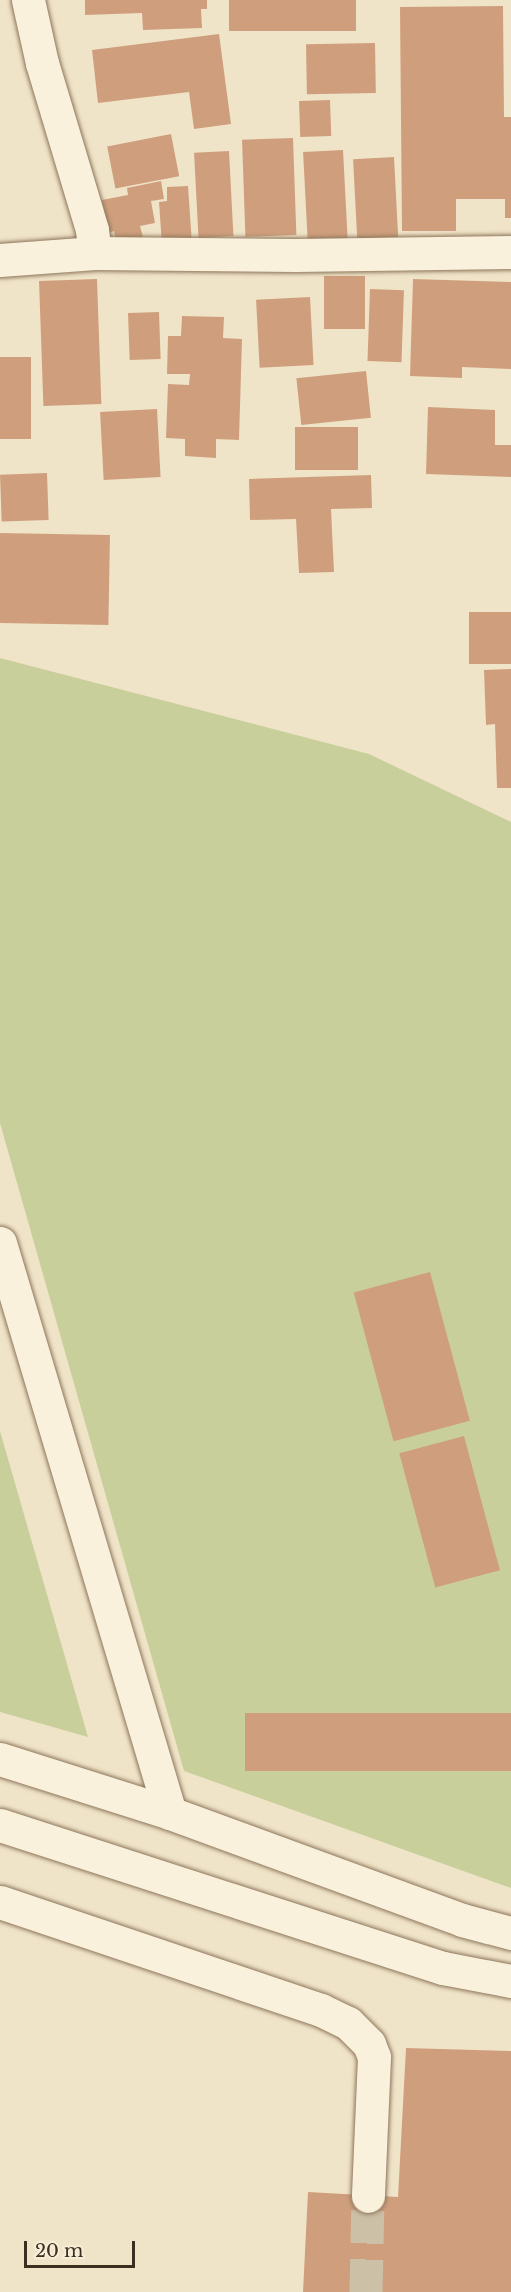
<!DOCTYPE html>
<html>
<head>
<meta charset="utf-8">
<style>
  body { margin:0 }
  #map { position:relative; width:511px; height:2292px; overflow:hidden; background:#f0e4c8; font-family:"Libre Baskerville",serif }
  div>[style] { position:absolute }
  .green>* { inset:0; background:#c9cf9b }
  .building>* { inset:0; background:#cf9f7d; transform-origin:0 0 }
  .minor-tunnel>* { height:33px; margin-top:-16.5px; transform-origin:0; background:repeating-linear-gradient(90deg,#ccc0a6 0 33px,transparent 0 49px) }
  .roads { filter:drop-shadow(0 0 2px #8d765c) drop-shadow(0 0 2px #8d765c) }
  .minor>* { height:33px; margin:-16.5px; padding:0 16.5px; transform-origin:16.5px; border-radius:16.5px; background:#faf1dc }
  span { translate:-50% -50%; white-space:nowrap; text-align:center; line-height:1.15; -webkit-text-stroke:6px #f7eed8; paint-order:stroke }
  .scale { position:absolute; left:24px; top:2241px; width:111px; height:27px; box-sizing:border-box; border:3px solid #3d2e20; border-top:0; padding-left:8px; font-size:18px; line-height:21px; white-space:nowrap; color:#3d2e20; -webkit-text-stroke:4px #f7eed8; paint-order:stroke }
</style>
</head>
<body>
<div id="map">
  <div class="green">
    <i style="clip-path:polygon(0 658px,369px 754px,511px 822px,511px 1888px,184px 1771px,0 1123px)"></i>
    <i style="clip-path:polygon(0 1431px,88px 1737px,0 1712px)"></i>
  </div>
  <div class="building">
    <i style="clip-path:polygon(85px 0,207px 0,207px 9px,201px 9px,202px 28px,143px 30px,142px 13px,85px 15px)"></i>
    <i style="left:229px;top:0;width:127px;height:31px"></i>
    <i style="clip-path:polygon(503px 6px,504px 117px,511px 117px,511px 218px,505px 218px,505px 199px,456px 199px,456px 231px,402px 231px,400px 7px)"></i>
    <i style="clip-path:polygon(219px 34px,231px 124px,194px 129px,189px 92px,98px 103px,92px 50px)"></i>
    <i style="left:375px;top:43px;width:50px;height:69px;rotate:89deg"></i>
    <i style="left:330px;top:100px;width:36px;height:31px;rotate:88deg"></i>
    <i style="left:171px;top:134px;width:43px;height:65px;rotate:79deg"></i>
    <i style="left:293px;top:138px;width:97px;height:51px;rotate:88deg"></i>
    <i style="left:343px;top:150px;width:89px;height:40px;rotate:87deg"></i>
    <i style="left:229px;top:151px;width:85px;height:35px;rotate:87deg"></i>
    <i style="left:394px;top:157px;width:80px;height:41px;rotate:87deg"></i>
    <i style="clip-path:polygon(161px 181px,164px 199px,151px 201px,155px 223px,140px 226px,144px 241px,117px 246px,114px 231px,108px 233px,102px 200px,128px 195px,127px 188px)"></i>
    <i style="clip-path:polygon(188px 186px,192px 244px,162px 245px,159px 202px,167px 201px,167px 187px)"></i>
    <i style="left:324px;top:276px;width:41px;height:53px"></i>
    <i style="left:97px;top:279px;width:125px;height:58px;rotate:88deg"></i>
    <i style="clip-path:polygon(413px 279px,511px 282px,511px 369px,462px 367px,462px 378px,410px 376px)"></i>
    <i style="left:370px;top:289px;width:34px;height:72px;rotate:2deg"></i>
    <i style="left:310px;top:297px;width:68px;height:54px;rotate:87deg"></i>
    <i style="left:159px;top:312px;width:47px;height:31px;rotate:88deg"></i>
    <i style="clip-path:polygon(182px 316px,224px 317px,223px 338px,242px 339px,239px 440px,216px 439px,216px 458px,185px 456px,185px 439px,166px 438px,168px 384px,189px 385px,190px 374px,167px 374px,168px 336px,181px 336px)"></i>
    <i style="left:0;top:357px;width:31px;height:82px"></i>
    <i style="left:366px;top:371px;width:47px;height:70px;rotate:84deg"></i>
    <i style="clip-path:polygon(428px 407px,495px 410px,495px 445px,511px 445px,511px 477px,426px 474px)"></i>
    <i style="left:157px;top:409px;width:68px;height:57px;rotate:87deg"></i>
    <i style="left:295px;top:427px;width:63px;height:43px"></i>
    <i style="left:47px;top:473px;width:47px;height:47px;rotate:88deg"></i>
    <i style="clip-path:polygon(371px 475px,372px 508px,331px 509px,334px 572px,299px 573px,296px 519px,250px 520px,249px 479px)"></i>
    <i style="left:0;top:533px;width:110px;height:90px;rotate:1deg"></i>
    <i style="left:469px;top:612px;width:42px;height:52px"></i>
    <i style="clip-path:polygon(511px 669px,511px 788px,497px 788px,495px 724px,486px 725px,484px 670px)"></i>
    <i style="left:430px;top:1272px;width:154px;height:79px;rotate:75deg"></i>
    <i style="left:464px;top:1436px;width:139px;height:67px;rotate:75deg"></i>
    <i style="left:511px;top:1713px;width:58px;height:266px;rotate:90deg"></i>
    <i style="clip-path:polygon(406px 2048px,511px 2051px,511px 2292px,303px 2292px,308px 2192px,398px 2197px)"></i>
  </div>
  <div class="minor-tunnel">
    <i style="left:366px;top:2292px;width:96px;rotate:-88.8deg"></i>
  </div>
  <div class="roads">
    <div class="minor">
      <i style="left:28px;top:0;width:65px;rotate:77.5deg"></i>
      <i style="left:42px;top:63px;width:174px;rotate:73.3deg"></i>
      <i style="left:92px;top:230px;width:23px;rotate:83deg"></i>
      <i style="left:0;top:260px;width:95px;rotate:-4.2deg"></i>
      <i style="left:95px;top:253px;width:200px;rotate:0.6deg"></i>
      <i style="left:295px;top:255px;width:216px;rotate:-0.8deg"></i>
      <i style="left:0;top:1243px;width:595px;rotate:73.39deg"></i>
      <i style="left:0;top:1759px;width:178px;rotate:17.6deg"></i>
      <i style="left:170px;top:1813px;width:311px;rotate:20.1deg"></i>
      <i style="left:462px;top:1920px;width:51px;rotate:14.9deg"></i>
      <i style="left:0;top:1825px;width:466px;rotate:17.9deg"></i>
      <i style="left:443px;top:1968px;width:69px;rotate:10.8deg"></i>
      <i style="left:0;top:1902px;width:339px;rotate:18.6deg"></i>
      <i style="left:321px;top:2010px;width:30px;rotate:26deg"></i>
      <i style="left:348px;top:2023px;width:30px;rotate:45deg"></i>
      <i style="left:369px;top:2044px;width:14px;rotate:69deg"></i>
      <i style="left:374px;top:2057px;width:139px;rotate:92.5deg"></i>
    </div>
  </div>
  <div class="scale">20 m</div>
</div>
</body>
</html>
